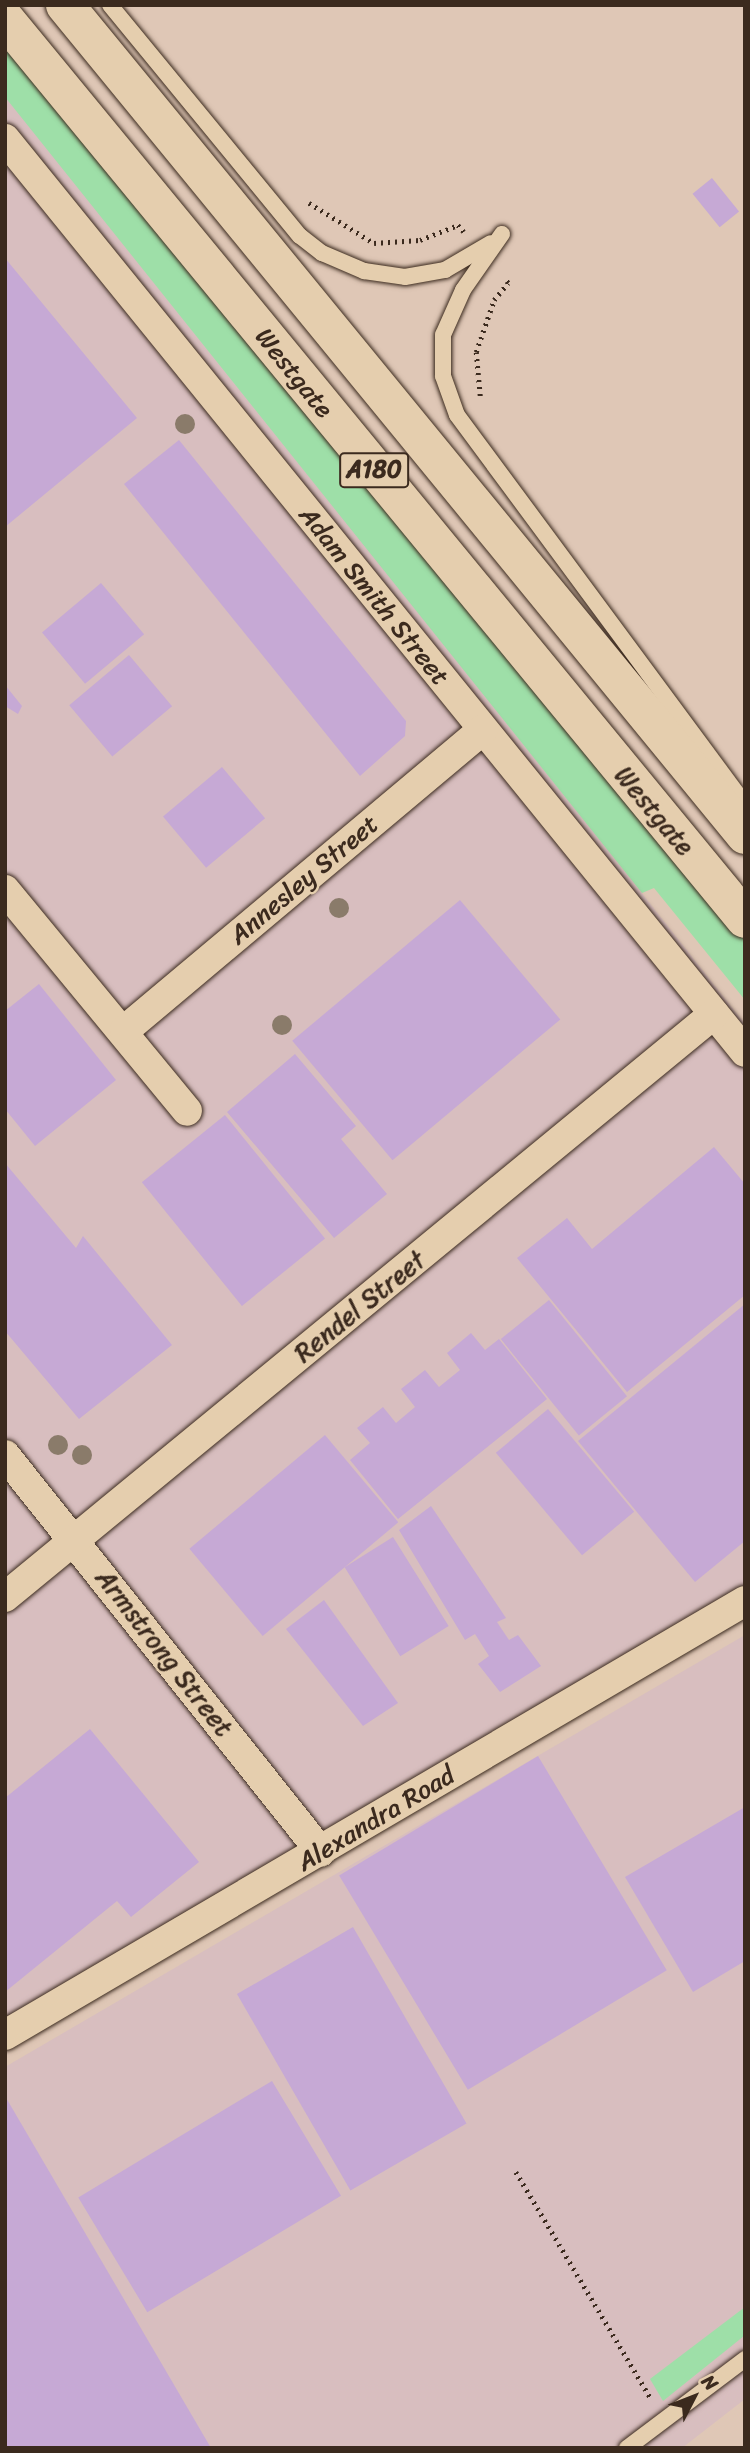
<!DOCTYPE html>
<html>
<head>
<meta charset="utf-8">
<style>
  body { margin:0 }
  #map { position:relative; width:750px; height:2453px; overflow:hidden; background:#dfc7b6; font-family:Sriracha,sans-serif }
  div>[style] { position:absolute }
  .built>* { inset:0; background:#d8bebf }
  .green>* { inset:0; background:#9edfa8 }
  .building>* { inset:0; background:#c6a9d5; transform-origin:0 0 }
  .path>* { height:4.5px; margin-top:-2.25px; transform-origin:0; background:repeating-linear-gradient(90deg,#3b2a1e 0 2px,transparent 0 7px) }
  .roads { filter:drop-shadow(0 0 2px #3b2a1e) drop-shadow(0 0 2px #3b2a1e) }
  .service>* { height:16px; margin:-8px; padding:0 8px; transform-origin:8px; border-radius:8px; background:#e5ceae }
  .minor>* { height:30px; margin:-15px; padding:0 15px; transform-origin:15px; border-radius:15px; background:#e5ceae }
  .trunk>* { height:38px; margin:-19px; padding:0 19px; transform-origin:19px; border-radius:19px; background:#e5ceae }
  .trees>* { width:20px; height:20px; margin:-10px; border-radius:50%; background:#8a7b6a }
  span { translate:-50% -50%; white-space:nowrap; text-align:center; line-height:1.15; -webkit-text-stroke:5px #e5ceae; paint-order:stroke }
  .shield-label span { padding:2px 5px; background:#e5ceae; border:2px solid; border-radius:5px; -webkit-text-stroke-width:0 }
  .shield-label { font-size:24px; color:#3b2a1e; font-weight:700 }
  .street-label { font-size:26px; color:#3b2a1e }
  .frame { position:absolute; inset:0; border:7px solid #3b2a1e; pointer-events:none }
  .north { position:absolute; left:659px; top:2362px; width:70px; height:70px; -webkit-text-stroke:5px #e5ceae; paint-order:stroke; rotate:48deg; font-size:19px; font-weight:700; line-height:28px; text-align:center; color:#3b2a1e }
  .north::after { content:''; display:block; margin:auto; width:24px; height:32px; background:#3b2a1e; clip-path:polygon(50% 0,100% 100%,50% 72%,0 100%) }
</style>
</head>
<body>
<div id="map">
  <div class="built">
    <i style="clip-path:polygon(5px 86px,745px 1024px,745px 1618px,5px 2052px)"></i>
    <i style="clip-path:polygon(745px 1635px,745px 2399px,682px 2448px,5px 2448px,5px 2067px)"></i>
  </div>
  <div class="green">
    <i style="clip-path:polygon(5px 33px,745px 940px,745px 1000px,654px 888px,642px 893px,5px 97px)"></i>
    <i style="clip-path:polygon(745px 2307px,744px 2336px,663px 2401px,650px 2379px)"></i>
  </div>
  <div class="building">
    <i style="left:712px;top:178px;width:43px;height:25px;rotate:51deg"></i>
    <i style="clip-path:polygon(5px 258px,137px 418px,5px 527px,6px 436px)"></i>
    <i style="clip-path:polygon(179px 440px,406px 721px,405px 736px,360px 776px,124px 484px)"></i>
    <i style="left:101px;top:583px;width:67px;height:77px;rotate:50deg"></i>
    <i style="left:129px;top:655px;width:67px;height:78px;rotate:50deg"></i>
    <i style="clip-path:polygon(5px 685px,22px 706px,18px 714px,5px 706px)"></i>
    <i style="left:222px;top:767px;width:67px;height:77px;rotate:50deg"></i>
    <i style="left:460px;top:900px;width:156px;height:219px;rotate:50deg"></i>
    <i style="clip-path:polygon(39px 984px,116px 1080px,35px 1146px,5px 1109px,5px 1011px)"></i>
    <i style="clip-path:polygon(295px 1054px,356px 1126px,341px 1139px,387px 1194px,334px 1238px,227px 1112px)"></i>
    <i style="left:225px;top:1115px;width:159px;height:107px;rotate:51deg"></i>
    <i style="clip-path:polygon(714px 1147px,745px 1184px,745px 1295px,627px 1392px,517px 1258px,567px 1218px,592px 1249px)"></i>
    <i style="clip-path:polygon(5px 1163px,76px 1248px,83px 1236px,172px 1345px,79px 1419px,5px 1331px)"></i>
    <i style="left:549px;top:1300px;width:124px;height:62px;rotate:51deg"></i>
    <i style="clip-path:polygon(745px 1304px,745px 1541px,695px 1582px,578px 1441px)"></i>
    <i style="clip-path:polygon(471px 1333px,485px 1350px,499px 1339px,547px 1399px,398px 1519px,350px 1460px,370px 1443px,357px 1428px,383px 1407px,396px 1423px,415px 1407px,401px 1389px,425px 1370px,439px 1387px,460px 1370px,447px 1353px)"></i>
    <i style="left:548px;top:1409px;width:134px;height:68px;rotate:50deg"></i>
    <i style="left:325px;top:1435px;width:114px;height:177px;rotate:50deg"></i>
    <i style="clip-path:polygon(431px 1506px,506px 1618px,497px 1622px,509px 1640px,518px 1635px,541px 1666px,500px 1692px,478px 1664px,489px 1656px,475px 1634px,465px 1640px,399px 1530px)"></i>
    <i style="left:393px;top:1537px;width:105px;height:57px;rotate:58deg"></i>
    <i style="clip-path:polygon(324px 1600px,398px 1703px,363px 1726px,286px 1629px)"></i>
    <i style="clip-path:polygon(90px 1729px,199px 1862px,131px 1917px,117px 1901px,5px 1992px,5px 1798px)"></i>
    <i style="left:538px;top:1756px;width:250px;height:232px;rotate:59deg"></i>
    <i style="clip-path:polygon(745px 1807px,745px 1961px,693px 1992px,625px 1877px)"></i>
    <i style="left:353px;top:1927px;width:227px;height:134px;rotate:60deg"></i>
    <i style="left:272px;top:2081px;width:134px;height:226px;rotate:59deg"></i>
    <i style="clip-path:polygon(5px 2096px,211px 2448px,5px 2448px)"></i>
  </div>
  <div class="path">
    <i style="left:309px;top:203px;width:76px;rotate:31.6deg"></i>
    <i style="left:374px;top:243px;width:46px;rotate:-3.7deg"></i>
    <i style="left:420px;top:240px;width:41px;rotate:-21.5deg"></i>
    <i style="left:458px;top:225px;width:9px;rotate:49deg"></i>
    <i style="left:480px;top:396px;width:44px;rotate:-95.2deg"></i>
    <i style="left:476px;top:352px;width:55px;rotate:-70.9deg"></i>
    <i style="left:494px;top:300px;width:22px;rotate:-51deg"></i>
    <i style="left:508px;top:283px;width:6px;rotate:-129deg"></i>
    <i style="left:516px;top:2172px;width:262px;rotate:59.2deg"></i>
  </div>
  <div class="roads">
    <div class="service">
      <i style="left:110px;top:5px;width:299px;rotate:50.6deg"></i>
      <i style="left:300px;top:236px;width:28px;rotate:38deg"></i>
      <i style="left:322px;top:253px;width:46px;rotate:23.2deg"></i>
      <i style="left:364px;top:271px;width:41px;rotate:8.3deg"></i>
      <i style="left:405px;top:277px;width:41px;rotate:-9.9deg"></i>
      <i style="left:445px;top:270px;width:53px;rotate:-30.4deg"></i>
      <i style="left:502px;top:234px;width:68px;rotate:124.9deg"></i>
      <i style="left:463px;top:290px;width:49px;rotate:114deg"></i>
      <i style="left:443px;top:335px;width:41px;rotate:90deg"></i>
      <i style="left:443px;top:376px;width:41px;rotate:70.3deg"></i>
      <i style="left:457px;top:415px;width:484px;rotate:53.5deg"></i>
      <i style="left:627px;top:2448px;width:148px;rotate:-37deg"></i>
    </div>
    <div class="minor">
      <i style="left:5px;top:139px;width:1175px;rotate:50.97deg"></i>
      <i style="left:5px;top:890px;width:286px;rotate:50.5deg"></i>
      <i style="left:125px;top:1030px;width:467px;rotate:-40deg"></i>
      <i style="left:5px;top:1455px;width:507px;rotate:51.48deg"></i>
      <i style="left:5px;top:1597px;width:918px;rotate:-39.43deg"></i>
      <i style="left:5px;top:2035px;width:858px;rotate:-30.39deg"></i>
    </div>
    <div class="trunk">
      <i style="left:65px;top:5px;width:1073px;rotate:50.67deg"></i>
      <i style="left:5px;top:19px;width:1165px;rotate:50.57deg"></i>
    </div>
  </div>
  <div class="trees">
    <i style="left:185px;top:424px"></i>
    <i style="left:339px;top:908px"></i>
    <i style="left:282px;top:1025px"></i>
    <i style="left:58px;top:1445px"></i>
    <i style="left:82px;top:1455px"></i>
  </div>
  <div class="shield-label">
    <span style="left:374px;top:470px">A180</span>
  </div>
  <div class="street-label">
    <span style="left:294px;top:373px;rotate:51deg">Westgate</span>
    <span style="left:374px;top:596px;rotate:51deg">Adam Smith Street</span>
    <span style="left:654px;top:811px;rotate:50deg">Westgate</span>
    <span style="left:304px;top:880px;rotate:-40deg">Annesley Street</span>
    <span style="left:360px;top:1307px;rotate:-39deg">Rendel Street</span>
    <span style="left:164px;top:1653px;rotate:52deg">Armstrong Street</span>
    <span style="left:376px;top:1819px;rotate:-31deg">Alexandra Road</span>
  </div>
  <div class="frame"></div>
  <div class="north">N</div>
</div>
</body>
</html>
